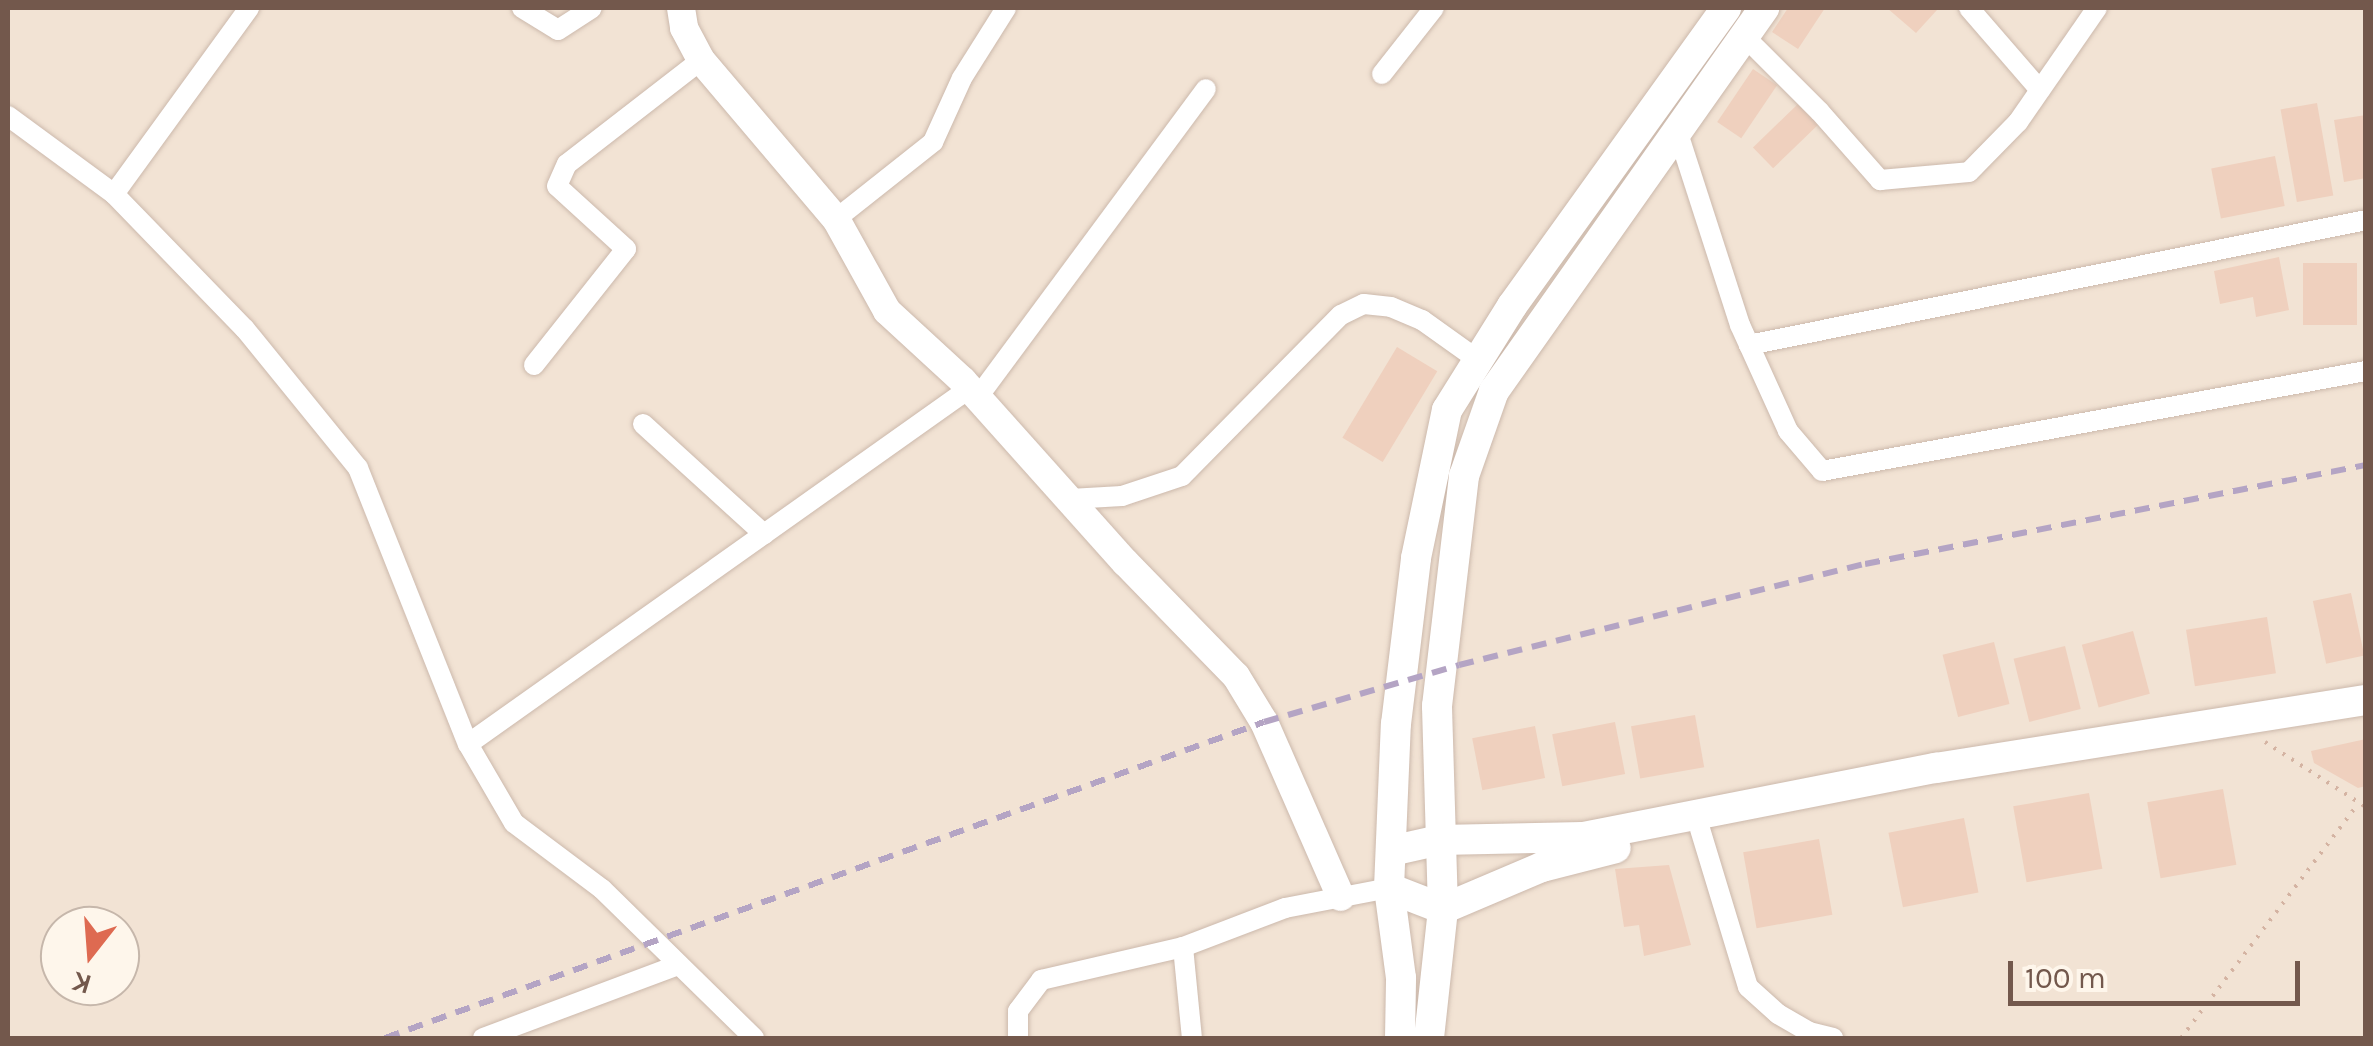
<!DOCTYPE html>
<html>
<head>
<meta charset="utf-8">
<style>
  body { margin:0 }
  #map { position:relative; width:2373px; height:1046px; overflow:hidden; background:#fbf2e5; font-family:Karla,sans-serif }
  div>[style] { position:absolute }
  .residential>* { inset:0; background:#f2e3d4 }
  .building>* { inset:0; background:#efd0be; transform-origin:0 0 }
  .path>* { height:4px; margin-top:-2px; transform-origin:0; background:repeating-linear-gradient(90deg,#d4b3a2 0 2.5px,transparent 0 10.5px) }
  .roads { filter:drop-shadow(0 0 2px #ccb9ac) drop-shadow(0 0 2px #ccb9ac) }
  .minor>* { height:20px; margin:-10px; padding:0 10px; transform-origin:10px; border-radius:10px; background:#fff }
  .tertiary>* { height:28px; margin:-14px; padding:0 14px; transform-origin:14px; border-radius:14px; background:#fff }
  .secondary>* { height:30px; margin:-15px; padding:0 15px; transform-origin:15px; border-radius:15px; background:#fff }
  .rail>* { height:6px; margin-top:-3px; transform-origin:0; background:repeating-linear-gradient(90deg,#b4a4c4 0 15px,transparent 0 25px) }
  span { translate:-50% -50%; white-space:nowrap; text-align:center; line-height:1.15; -webkit-text-stroke:9px #fef6eb; paint-order:stroke }
  .frame { position:absolute; inset:0; border:10px solid #73584c; pointer-events:none }
  .north { position:absolute; left:40px; top:906px; width:100px; height:100px; box-sizing:border-box; background:#fef6eb; border:2px solid #c6b7ab; border-radius:50%; rotate:197deg; font-size:28px; font-weight:700; line-height:40px; text-align:center; color:#73584c }
  .north::after { content:''; display:block; margin:auto; width:35px; height:45px; background:#de6a51; clip-path:polygon(50% 0,100% 100%,50% 72%,0 100%) }
  .scale { position:absolute; left:2008px; top:961px; width:292px; height:45px; box-sizing:border-box; border:5px solid #73584c; border-top:0; padding-left:12px; font-size:30px; line-height:35px; white-space:nowrap; color:#73584c; -webkit-text-stroke:8px #fef6eb; paint-order:stroke }
</style>
</head>
<body>
<div id="map">
  <div class="residential">
    <i style="clip-path:polygon(evenodd,8px 8px,2365px 8px,2365px 1038px,8px 1038px,8px 8px,60px 926px,120px 926px,120px 986px,60px 986px,60px 926px)"></i>
  </div>
  <div class="building">
    <i style="clip-path:polygon(1788px 8px,1825px 8px,1798px 49px,1772px 32px)"></i>
    <i style="clip-path:polygon(1887px 8px,1934px 8px,1937px 10px,1916px 33px)"></i>
    <i style="left:1753px;top:69px;width:29px;height:64px;rotate:34deg"></i>
    <i style="left:1799px;top:103px;width:29px;height:64px;rotate:46deg"></i>
    <i style="left:2317px;top:103px;width:94px;height:37px;rotate:80deg"></i>
    <i style="clip-path:polygon(2366px 115px,2366px 178px,2344px 182px,2334px 120px)"></i>
    <i style="left:2275px;top:156px;width:51px;height:65px;rotate:79deg"></i>
    <i style="clip-path:polygon(2279px 257px,2289px 310px,2256px 317px,2253px 297px,2220px 304px,2214px 271px)"></i>
    <i style="left:2303px;top:263px;width:54px;height:62px"></i>
    <i style="left:1397px;top:347px;width:47px;height:106px;rotate:31deg"></i>
    <i style="left:2351px;top:593px;width:64px;height:39px;rotate:78deg"></i>
    <i style="left:2267px;top:617px;width:57px;height:82px;rotate:81deg"></i>
    <i style="left:2133px;top:631px;width:65px;height:53px;rotate:75deg"></i>
    <i style="left:1994px;top:642px;width:64px;height:53px;rotate:76deg"></i>
    <i style="left:2065px;top:646px;width:65px;height:53px;rotate:76deg"></i>
    <i style="left:1695px;top:715px;width:53px;height:65px;rotate:80deg"></i>
    <i style="left:1615px;top:722px;width:53px;height:64px;rotate:79deg"></i>
    <i style="left:1535px;top:726px;width:53px;height:64px;rotate:79deg"></i>
    <i style="clip-path:polygon(2366px 739px,2366px 786px,2358px 788px,2314px 763px,2311px 751px)"></i>
    <i style="left:2223px;top:789px;width:77px;height:77px;rotate:80deg"></i>
    <i style="left:2089px;top:793px;width:77px;height:77px;rotate:80deg"></i>
    <i style="left:1964px;top:818px;width:76px;height:77px;rotate:79deg"></i>
    <i style="left:1819px;top:839px;width:77px;height:77px;rotate:80deg"></i>
    <i style="clip-path:polygon(1669px 865px,1691px 945px,1644px 956px,1639px 925px,1624px 927px,1615px 869px)"></i>
  </div>
  <div class="path">
    <i style="left:2265px;top:742px;width:120px;rotate:32.8deg"></i>
    <i style="left:2181px;top:1038px;width:293px;rotate:-52.9deg"></i>
  </div>
  <div class="roads">
    <div class="minor">
      <i style="left:522px;top:8px;width:42px;rotate:31.4deg"></i>
      <i style="left:558px;top:30px;width:40px;rotate:-32.9deg"></i>
      <i style="left:1969px;top:8px;width:108px;rotate:49.1deg"></i>
      <i style="left:1744px;top:36px;width:107px;rotate:45deg"></i>
      <i style="left:1820px;top:112px;width:91px;rotate:48.6deg"></i>
      <i style="left:1880px;top:180px;width:89px;rotate:-5.1deg"></i>
      <i style="left:1969px;top:172px;width:70px;rotate:-45.6deg"></i>
      <i style="left:2018px;top:122px;width:139px;rotate:-55.3deg"></i>
      <i style="left:1382px;top:74px;width:84px;rotate:-51.8deg"></i>
      <i style="left:8px;top:116px;width:132px;rotate:36.3deg"></i>
      <i style="left:114px;top:194px;width:188px;rotate:45.9deg"></i>
      <i style="left:245px;top:329px;width:179px;rotate:50.9deg"></i>
      <i style="left:358px;top:468px;width:297px;rotate:68.3deg"></i>
      <i style="left:468px;top:744px;width:91px;rotate:59.8deg"></i>
      <i style="left:514px;top:823px;width:110px;rotate:36.9deg"></i>
      <i style="left:602px;top:889px;width:213px;rotate:44.4deg"></i>
      <i style="left:1677px;top:130px;width:205px;rotate:72.1deg"></i>
      <i style="left:1740px;top:325px;width:116px;rotate:65.6deg"></i>
      <i style="left:1788px;top:431px;width:52px;rotate:49.6deg"></i>
      <i style="left:1822px;top:471px;width:553px;rotate:-10.42deg"></i>
      <i style="left:114px;top:194px;width:230px;rotate:-54deg"></i>
      <i style="left:836px;top:219px;width:124px;rotate:-38.4deg"></i>
      <i style="left:933px;top:142px;width:70px;rotate:-65.6deg"></i>
      <i style="left:962px;top:78px;width:83px;rotate:-57.8deg"></i>
      <i style="left:1749px;top:345px;width:630px;rotate:-11.45deg"></i>
      <i style="left:534px;top:365px;width:148px;rotate:-51.6deg"></i>
      <i style="left:626px;top:249px;width:93px;rotate:-137.6deg"></i>
      <i style="left:557px;top:186px;width:24px;rotate:-66deg"></i>
      <i style="left:567px;top:164px;width:170px;rotate:-37.8deg"></i>
      <i style="left:978px;top:397px;width:383px;rotate:-53.5deg"></i>
      <i style="left:643px;top:424px;width:164px;rotate:42.3deg"></i>
      <i style="left:1070px;top:499px;width:52px;rotate:-3.3deg"></i>
      <i style="left:1122px;top:496px;width:63px;rotate:-18.4deg"></i>
      <i style="left:1182px;top:476px;width:226px;rotate:-45.4deg"></i>
      <i style="left:1341px;top:315px;width:25px;rotate:-26deg"></i>
      <i style="left:1364px;top:304px;width:27px;rotate:6deg"></i>
      <i style="left:1391px;top:307px;width:34px;rotate:23deg"></i>
      <i style="left:1422px;top:320px;width:69px;rotate:35.5deg"></i>
      <i style="left:468px;top:744px;width:615px;rotate:-35.34deg"></i>
      <i style="left:1700px;top:829px;width:165px;rotate:73.1deg"></i>
      <i style="left:1748px;top:987px;width:40px;rotate:42deg"></i>
      <i style="left:1778px;top:1014px;width:36px;rotate:30deg"></i>
      <i style="left:1809px;top:1032px;width:25px;rotate:14deg"></i>
      <i style="left:1183px;top:947px;width:91px;rotate:84.4deg"></i>
      <i style="left:483px;top:1038px;width:208px;rotate:-20.5deg"></i>
      <i style="left:1018px;top:1038px;width:27px;rotate:-90deg"></i>
      <i style="left:1018px;top:1011px;width:39px;rotate:-53deg"></i>
      <i style="left:1041px;top:980px;width:146px;rotate:-13.1deg"></i>
      <i style="left:1183px;top:947px;width:109px;rotate:-20.9deg"></i>
      <i style="left:1285px;top:908px;width:106px;rotate:-10.9deg"></i>
    </div>
    <div class="tertiary">
      <i style="left:681px;top:8px;width:20px;rotate:81deg"></i>
      <i style="left:684px;top:28px;width:36px;rotate:62deg"></i>
      <i style="left:701px;top:60px;width:209px;rotate:49.7deg"></i>
      <i style="left:836px;top:219px;width:105px;rotate:61deg"></i>
      <i style="left:887px;top:311px;width:103px;rotate:42.6deg"></i>
      <i style="left:963px;top:381px;width:243px;rotate:48.2deg"></i>
      <i style="left:1125px;top:562px;width:159px;rotate:45.8deg"></i>
      <i style="left:1236px;top:676px;width:54px;rotate:58.7deg"></i>
      <i style="left:1264px;top:722px;width:191px;rotate:66.3deg"></i>
    </div>
    <div class="secondary">
      <i style="left:1391px;top:851px;width:50px;rotate:-12.7deg"></i>
      <i style="left:1440px;top:840px;width:143px;rotate:-1.2deg"></i>
      <i style="left:1583px;top:837px;width:360px;rotate:-11.1deg"></i>
      <i style="left:1936px;top:768px;width:435px;rotate:-9deg"></i>
      <i style="left:1389px;top:888px;width:58px;rotate:21.3deg"></i>
      <i style="left:1443px;top:909px;width:108px;rotate:-23deg"></i>
      <i style="left:1542px;top:867px;width:76px;rotate:-14.4deg"></i>
      <i style="left:1400px;top:1038px;width:60px;rotate:-89deg"></i>
      <i style="left:1401px;top:978px;width:91px;rotate:-97.6deg"></i>
      <i style="left:1389px;top:888px;width:164px;rotate:-87.6deg"></i>
      <i style="left:1396px;top:724px;width:167px;rotate:-83.1deg"></i>
      <i style="left:1416px;top:558px;width:151px;rotate:-78.2deg"></i>
      <i style="left:1447px;top:410px;width:123px;rotate:-58deg"></i>
      <i style="left:1512px;top:306px;width:367px;rotate:-54.3deg"></i>
      <i style="left:1429px;top:1038px;width:130px;rotate:-83.8deg"></i>
      <i style="left:1443px;top:909px;width:203px;rotate:-91.7deg"></i>
      <i style="left:1437px;top:706px;width:232px;rotate:-83.3deg"></i>
      <i style="left:1464px;top:476px;width:90px;rotate:-70.6deg"></i>
      <i style="left:1494px;top:391px;width:469px;rotate:-54.8deg"></i>
    </div>
  </div>
  <div class="rail">
    <i style="left:385px;top:1038px;width:934px;rotate:-19.77deg"></i>
    <i style="left:1264px;top:722px;width:203px;rotate:-16.3deg"></i>
    <i style="left:1459px;top:665px;width:418px;rotate:-14deg"></i>
    <i style="left:1865px;top:564px;width:511px;rotate:-11.18deg"></i>
  </div>
  <div class="frame"></div>
  <div class="north">K</div>
  <div class="scale">100 m</div>
</div>
</body>
</html>
